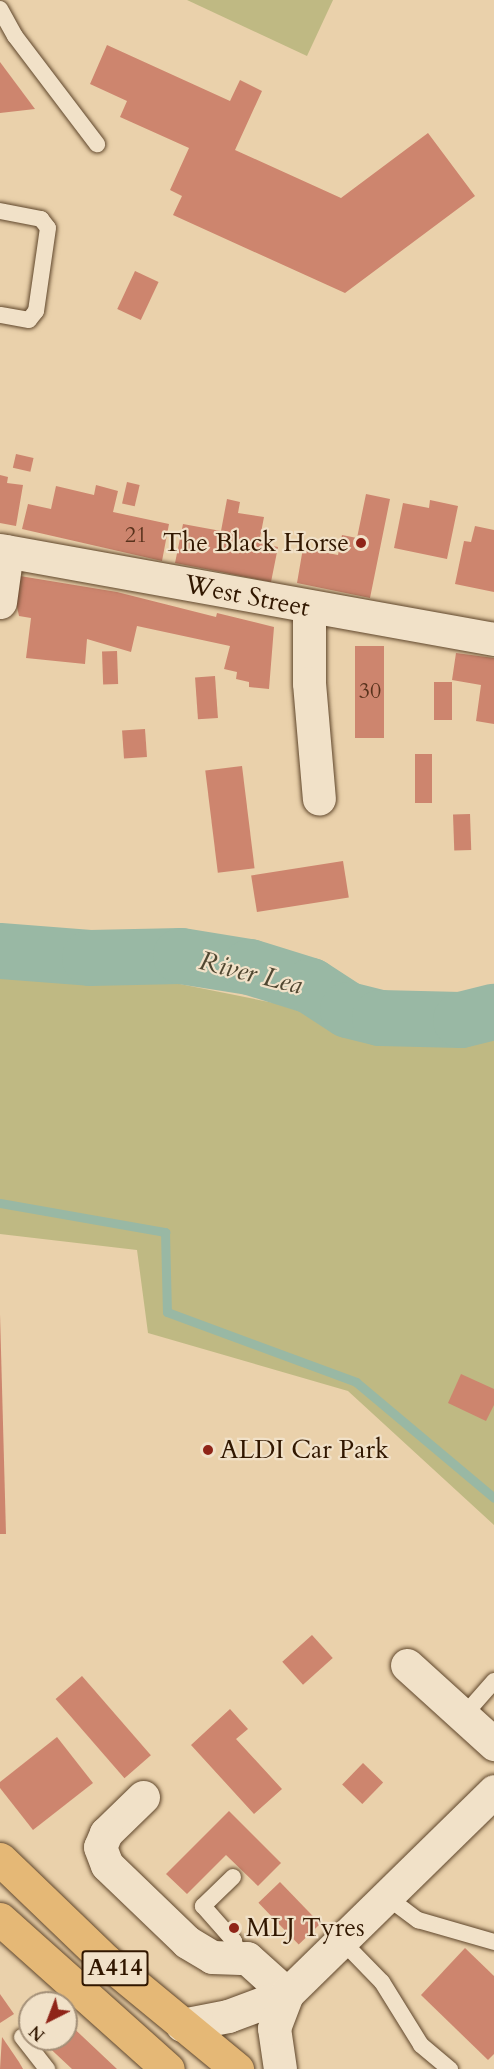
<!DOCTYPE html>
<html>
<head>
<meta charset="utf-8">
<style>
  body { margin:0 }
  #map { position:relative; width:494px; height:2069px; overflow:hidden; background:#ead1ab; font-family:Cardo,serif }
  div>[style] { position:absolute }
  .green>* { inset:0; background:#bfb983 }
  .stream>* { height:9px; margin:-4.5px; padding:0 4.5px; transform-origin:4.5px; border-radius:4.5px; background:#99b8a4 }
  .river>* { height:56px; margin:-28px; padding:0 28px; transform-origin:28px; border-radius:28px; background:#99b8a4 }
  .building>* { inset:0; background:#cd856e; transform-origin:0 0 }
  .roads { filter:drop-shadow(0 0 2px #5f462b) drop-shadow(0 0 2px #5f462b) }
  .service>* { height:16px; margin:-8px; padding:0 8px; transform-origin:8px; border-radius:8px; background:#f1e1c8 }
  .minor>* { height:33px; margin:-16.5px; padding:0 16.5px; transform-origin:16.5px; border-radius:16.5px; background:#f1e1c8 }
  .trunk>* { height:33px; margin:-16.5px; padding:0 16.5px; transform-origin:16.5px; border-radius:16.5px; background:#e5b876 }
  .dots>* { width:16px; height:16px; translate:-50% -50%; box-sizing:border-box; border:3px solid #f1e1c8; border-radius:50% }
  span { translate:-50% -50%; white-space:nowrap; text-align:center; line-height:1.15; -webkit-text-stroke:4.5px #f1e1c8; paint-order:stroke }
  .number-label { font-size:22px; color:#58321c }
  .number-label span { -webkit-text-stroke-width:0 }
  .shield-label span { padding:2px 4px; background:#f1e1c8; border:2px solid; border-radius:4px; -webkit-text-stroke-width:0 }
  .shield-label { font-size:24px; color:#311700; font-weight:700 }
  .poi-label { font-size:26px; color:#311700 }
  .right { translate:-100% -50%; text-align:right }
  .left { translate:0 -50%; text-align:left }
  .street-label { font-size:26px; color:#311700 }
  .water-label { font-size:27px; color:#504731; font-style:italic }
  .north { position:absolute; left:18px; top:1991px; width:60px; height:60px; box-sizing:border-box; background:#f1e1c8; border:2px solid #a49078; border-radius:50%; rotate:222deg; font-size:16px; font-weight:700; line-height:24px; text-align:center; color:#311700 }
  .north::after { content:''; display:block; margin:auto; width:21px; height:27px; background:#8f2418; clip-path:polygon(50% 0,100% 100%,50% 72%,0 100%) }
</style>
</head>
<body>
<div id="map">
  <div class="green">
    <i style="clip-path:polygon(187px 0,333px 0,307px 56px)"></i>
    <i style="clip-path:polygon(0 973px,90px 984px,165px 981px,294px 1007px,346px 1032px,383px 1042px,494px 1037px,494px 1525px,348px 1391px,148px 1333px,137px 1250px,0 1234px)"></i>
  </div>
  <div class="stream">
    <i style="left:0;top:1203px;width:168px;rotate:10deg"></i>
    <i style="left:165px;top:1232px;width:80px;rotate:88.6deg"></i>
    <i style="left:167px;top:1312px;width:202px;rotate:20.3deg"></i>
    <i style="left:356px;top:1382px;width:180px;rotate:40deg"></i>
  </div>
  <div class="river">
    <i style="left:0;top:951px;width:90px;rotate:4.4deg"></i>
    <i style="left:90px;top:958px;width:91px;rotate:-1.3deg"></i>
    <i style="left:181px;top:956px;width:70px;rotate:9.1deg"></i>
    <i style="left:250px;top:967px;width:64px;rotate:17.3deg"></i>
    <i style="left:311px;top:986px;width:44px;rotate:33deg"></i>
    <i style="left:348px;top:1010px;width:33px;rotate:14deg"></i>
    <i style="left:380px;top:1018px;width:81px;rotate:1.4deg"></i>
    <i style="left:461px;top:1020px;width:34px;rotate:-14deg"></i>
  </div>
  <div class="building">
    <i style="clip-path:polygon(107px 45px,230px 101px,240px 80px,262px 91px,235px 150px,341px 198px,428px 133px,475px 196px,345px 293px,173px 215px,182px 196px,170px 190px,189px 148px,120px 117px,127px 101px,90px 84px)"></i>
    <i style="clip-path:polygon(0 62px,35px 109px,0 113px)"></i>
    <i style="left:135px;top:271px;width:26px;height:42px;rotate:25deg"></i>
    <i style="left:16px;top:454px;width:18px;height:14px;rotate:13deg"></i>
    <i style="clip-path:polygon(0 475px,8px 477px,7px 483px,23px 485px,16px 526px,0 523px)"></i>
    <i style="left:127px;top:482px;width:13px;height:22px;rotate:13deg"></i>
    <i style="clip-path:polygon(96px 485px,118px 491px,113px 512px,169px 524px,162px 561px,22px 529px,28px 504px,51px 509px,56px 486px,94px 495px)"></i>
    <i style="clip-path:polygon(366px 494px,390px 499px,370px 598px,297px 583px,303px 548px,338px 555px,342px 535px,357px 538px)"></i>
    <i style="clip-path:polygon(227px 499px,240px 502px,238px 513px,264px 517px,259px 543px,278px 547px,271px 582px,175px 563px,183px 524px,221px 531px)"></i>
    <i style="clip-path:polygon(430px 500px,458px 506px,447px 559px,394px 548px,403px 503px,429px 508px)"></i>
    <i style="clip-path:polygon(475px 526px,494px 530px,494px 592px,455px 584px,464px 541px,471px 542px)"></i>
    <i style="clip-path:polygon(20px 576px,117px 592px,216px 617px,217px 613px,274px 627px,269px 689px,249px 687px,249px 682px,236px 679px,237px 672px,224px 669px,230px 646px,137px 626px,131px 652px,87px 639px,85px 664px,26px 658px,31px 618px,19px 616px,16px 602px)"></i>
    <i style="left:355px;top:646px;width:29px;height:92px"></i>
    <i style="left:117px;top:651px;width:33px;height:15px;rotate:88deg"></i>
    <i style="clip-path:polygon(456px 653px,494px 658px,494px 724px,476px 721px,481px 685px,452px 680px)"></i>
    <i style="left:215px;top:676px;width:42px;height:20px;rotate:86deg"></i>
    <i style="left:434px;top:682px;width:18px;height:38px"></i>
    <i style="left:145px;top:729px;width:28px;height:23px;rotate:86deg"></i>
    <i style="left:415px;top:754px;width:17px;height:49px"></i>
    <i style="left:242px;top:766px;width:103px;height:37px;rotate:83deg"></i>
    <i style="left:470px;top:814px;width:36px;height:17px;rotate:88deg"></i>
    <i style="left:343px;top:861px;width:37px;height:93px;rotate:81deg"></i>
    <i style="clip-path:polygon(0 1314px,6px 1534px,0 1534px)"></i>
    <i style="clip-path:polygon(461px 1374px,494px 1389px,494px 1405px,486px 1421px,448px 1403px)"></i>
    <i style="left:312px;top:1635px;width:31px;height:40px;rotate:48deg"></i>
    <i style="left:82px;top:1676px;width:105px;height:35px;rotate:49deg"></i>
    <i style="clip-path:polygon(230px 1709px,248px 1729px,236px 1739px,282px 1789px,254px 1814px,191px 1745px)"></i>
    <i style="clip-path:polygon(57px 1737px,93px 1783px,33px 1830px,0 1788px,0 1782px)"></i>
    <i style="left:363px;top:1763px;width:28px;height:30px;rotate:44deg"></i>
    <i style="clip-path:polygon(229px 1811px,281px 1863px,258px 1886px,226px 1855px,187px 1894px,166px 1874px)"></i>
    <i style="left:280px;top:1882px;width:58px;height:30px;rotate:46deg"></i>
    <i style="clip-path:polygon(465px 1948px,494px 1976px,494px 2054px,488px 2060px,421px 1995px)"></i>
    <i style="clip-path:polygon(0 1994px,14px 2014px,0 2023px)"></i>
    <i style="clip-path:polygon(30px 2016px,30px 2029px,21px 2021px)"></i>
    <i style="clip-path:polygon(66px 2021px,82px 2036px,117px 2069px,72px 2069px,40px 2039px,66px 2039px)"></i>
    <i style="clip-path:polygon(2px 2037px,19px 2062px,23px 2069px,0 2069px)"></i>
  </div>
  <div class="roads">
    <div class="service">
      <i style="left:0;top:9px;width:31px;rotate:61deg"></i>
      <i style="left:15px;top:36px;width:136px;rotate:52.8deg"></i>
      <i style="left:0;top:211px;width:42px;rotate:11deg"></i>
      <i style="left:41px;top:219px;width:11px;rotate:52deg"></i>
      <i style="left:48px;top:228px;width:84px;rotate:98.2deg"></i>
      <i style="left:36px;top:311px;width:11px;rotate:128deg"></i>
      <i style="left:29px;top:320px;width:29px;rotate:-170deg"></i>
      <i style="left:465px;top:1714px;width:44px;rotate:-48.7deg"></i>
      <i style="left:233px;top:1877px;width:42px;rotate:136deg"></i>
      <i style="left:203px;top:1906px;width:47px;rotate:48.5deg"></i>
      <i style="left:234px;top:1941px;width:14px;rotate:78deg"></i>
      <i style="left:387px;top:1897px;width:39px;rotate:37deg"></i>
      <i style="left:418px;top:1920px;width:79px;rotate:16.1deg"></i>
      <i style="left:342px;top:1941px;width:57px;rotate:45.7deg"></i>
      <i style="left:382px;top:1982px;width:74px;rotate:58.2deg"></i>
      <i style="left:421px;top:2045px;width:38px;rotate:40deg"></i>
      <i style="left:22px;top:2037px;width:41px;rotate:52deg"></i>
    </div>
    <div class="minor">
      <i style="left:0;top:550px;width:502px;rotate:10.21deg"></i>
      <i style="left:0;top:602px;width:51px;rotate:-82.2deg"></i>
      <i style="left:309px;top:608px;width:75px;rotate:90deg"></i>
      <i style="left:309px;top:683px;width:116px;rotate:85.1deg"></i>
      <i style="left:407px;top:1665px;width:118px;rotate:42.2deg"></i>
      <i style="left:143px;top:1797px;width:52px;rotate:135.8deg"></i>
      <i style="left:106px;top:1833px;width:15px;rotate:113deg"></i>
      <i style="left:100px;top:1847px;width:19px;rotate:69deg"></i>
      <i style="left:107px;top:1865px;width:111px;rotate:43.9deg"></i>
      <i style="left:187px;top:1942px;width:29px;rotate:31deg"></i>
      <i style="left:212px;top:1957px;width:35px;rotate:2deg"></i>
      <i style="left:247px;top:1958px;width:54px;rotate:42deg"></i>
      <i style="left:182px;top:2025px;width:47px;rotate:-11.1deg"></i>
      <i style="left:228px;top:2016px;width:63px;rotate:-20.4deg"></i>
      <i style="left:287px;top:1994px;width:290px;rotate:-44.4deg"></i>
      <i style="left:280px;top:2069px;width:41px;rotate:-98.3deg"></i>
      <i style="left:274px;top:2028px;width:36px;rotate:-69deg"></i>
    </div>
    <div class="trunk">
      <i style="left:0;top:1859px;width:147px;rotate:43.9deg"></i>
      <i style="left:106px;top:1961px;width:170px;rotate:39.5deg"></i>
      <i style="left:0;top:1919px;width:225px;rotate:41.8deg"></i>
    </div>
  </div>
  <div class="dots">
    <i style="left:361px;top:543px;background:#8f2418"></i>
    <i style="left:208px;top:1450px;background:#8f2418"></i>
    <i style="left:234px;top:1928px;background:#8f2418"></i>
  </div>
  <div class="number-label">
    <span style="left:136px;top:536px">21</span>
    <span style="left:370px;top:692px">30</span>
  </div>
  <div class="shield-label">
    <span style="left:115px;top:1968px">A414</span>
  </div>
  <div class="poi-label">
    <span class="right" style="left:349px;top:543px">The Black Horse</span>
    <span class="left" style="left:220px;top:1450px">ALDI Car Park</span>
    <span class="left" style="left:246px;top:1928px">MLJ Tyres</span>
  </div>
  <div class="street-label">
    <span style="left:247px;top:596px;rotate:11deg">West Street</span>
  </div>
  <div class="water-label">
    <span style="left:251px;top:973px;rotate:14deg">River Lea</span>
  </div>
  <div class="north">N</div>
</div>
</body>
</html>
